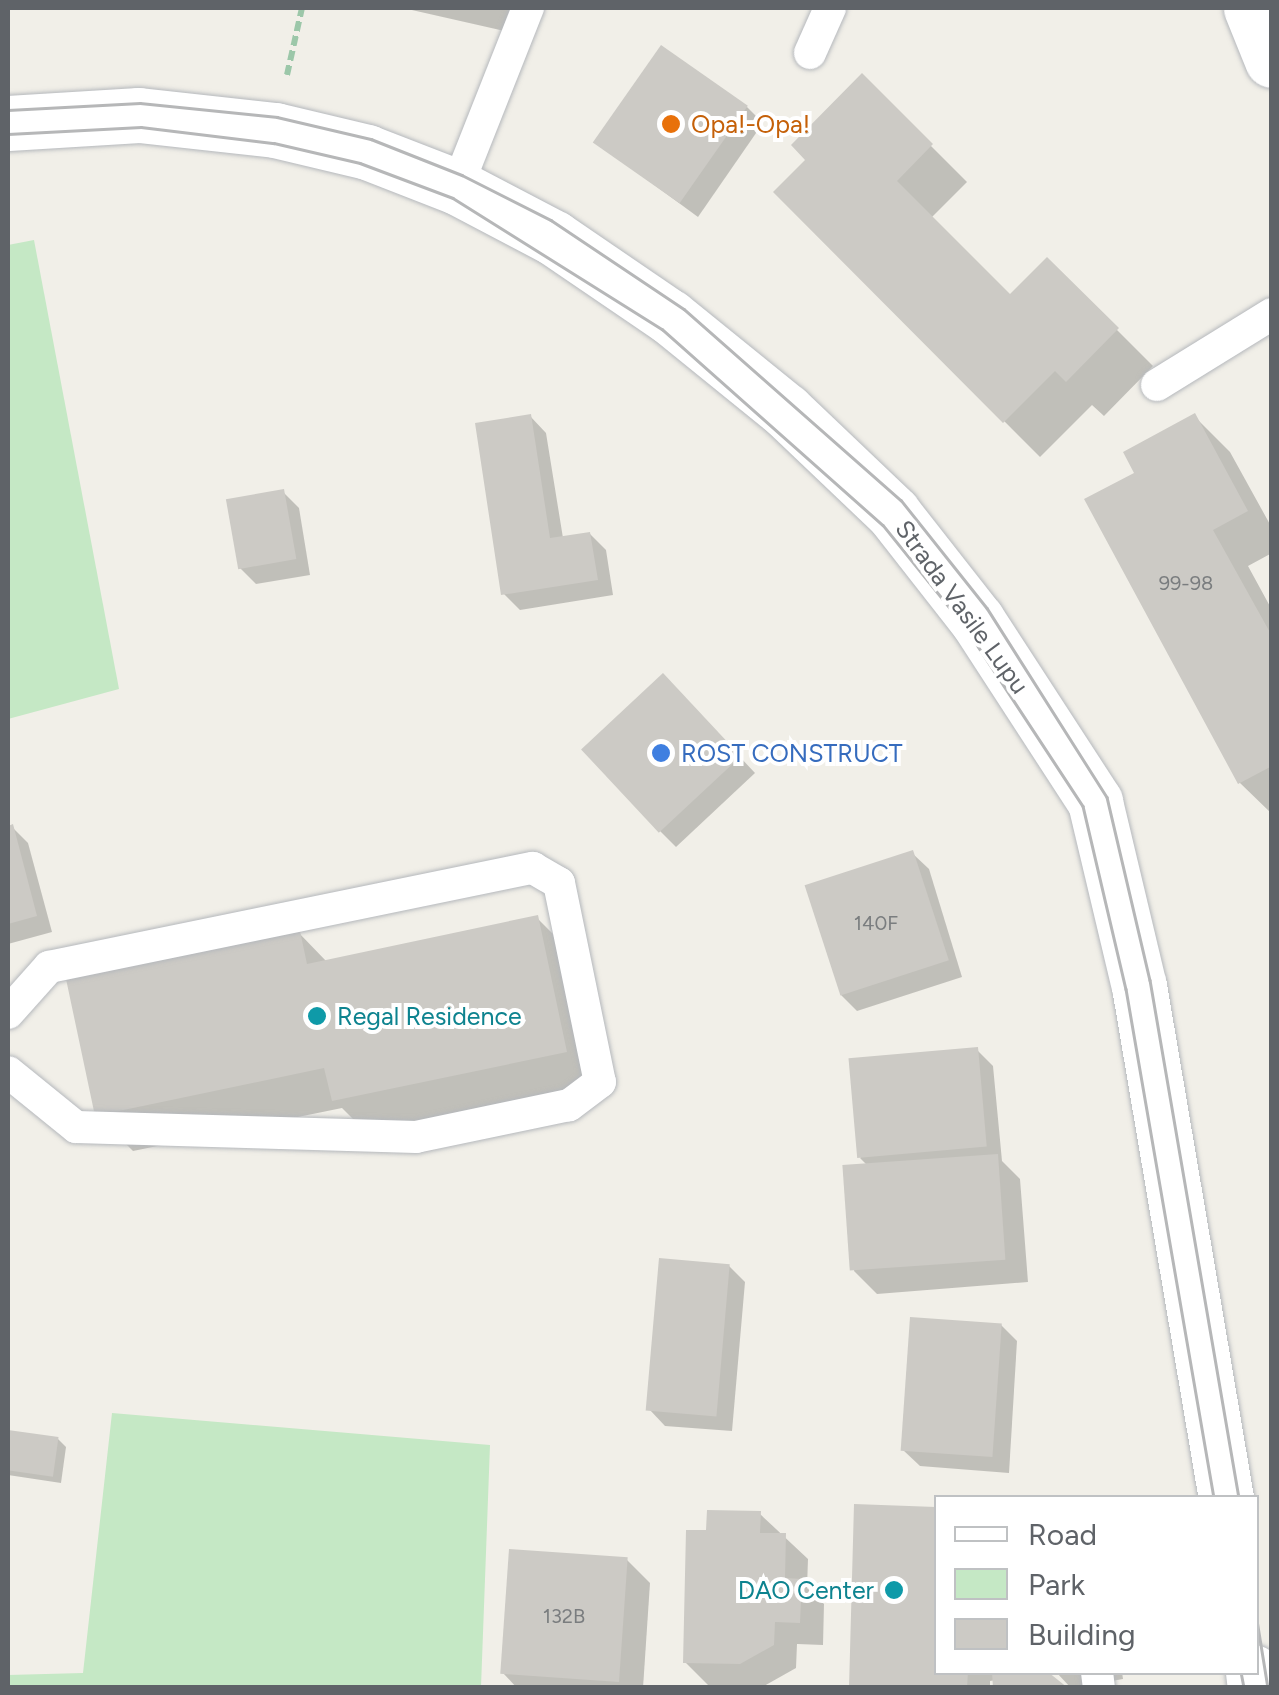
<!DOCTYPE html>
<html>
<head>
<meta charset="utf-8">
<style>
  body { margin:0 }
  #map { position:relative; width:1279px; height:1695px; overflow:hidden; background:#f1efe8; font-family:Figtree,sans-serif }
  div>[style] { position:absolute }
  .green>* { inset:0; background:#c5e8c5 }
  .shadow>* { inset:0; background:#0003 }
  .building>* { inset:0; background:#cccac5; transform-origin:0 0 }
  .path>* { height:6px; margin-top:-3px; transform-origin:0; background:repeating-linear-gradient(90deg,#9cc7a9 0 10px,transparent 0 15px) }
  .roads { filter:drop-shadow(0 0 2px #b5b8bc) drop-shadow(0 0 2px #b5b8bc) }
  .service>* { height:32px; margin:-16px; padding:0 16px; transform-origin:16px; border-radius:16px; background:#fff }
  .minor>* { height:55px; margin:-27.5px; padding:0 27.5px; transform-origin:27.5px; border-radius:27.5px; background:#fff }
  .secondary>* { height:55px; margin:-27.5px; padding:0 27.5px; transform-origin:27.5px; border-radius:27.5px; background:#fff }
  .tram>* { height:2.5px; margin:-1.25px; padding:0 1.25px; transform-origin:1.25px; border-radius:1.25px; background:#b6b7b8 }
  .dots>* { width:28px; height:28px; translate:-50% -50%; box-sizing:border-box; border:5px solid #fff; border-radius:50% }
  span { translate:-50% -50%; white-space:nowrap; text-align:center; line-height:1.15; -webkit-text-stroke:8px #fff; paint-order:stroke }
  .number-label { font-size:20px; color:#7a7d7f }
  .number-label span { -webkit-text-stroke-width:0 }
  .food-label { font-size:25px; color:#c56008 }
  .left { translate:0 -50%; text-align:left }
  .street-label { font-size:25px; color:#5f6368 }
  .shop-label { font-size:25px; color:#366cbe }
  .culture-label { font-size:25px; color:#0d838f }
  .right { translate:-100% -50%; text-align:right }
  .frame { position:absolute; inset:0; border:10px solid #5f6368; pointer-events:none }
  .legend { position:absolute; left:934px; top:1495px; width:325px; height:180px; box-sizing:border-box; background:#fff; border:2px solid #bfc1c3; margin:0; padding:12px 18px; list-style:none; font-size:30px; color:#5f6368 }
  .legend li { display:flex; align-items:center; gap:20px; height:50px }
  .legend b { width:50px; border:2px solid #bfc1c3 }
</style>
</head>
<body>
<div id="map">
  <div class="green">
    <i style="clip-path:polygon(34px 240px,119px 689px,8px 719px,8px 245px)"></i>
    <i style="clip-path:polygon(112px 1413px,490px 1445px,481px 1687px,8px 1687px,8px 1675px,83px 1673px)"></i>
  </div>
  <div class="shadow">
    <i style="clip-path:polygon(403px 8px,536px 8px,531px 37px)"></i>
    <i style="clip-path:polygon(862px 77px,967px 182px,931px 218px,1010px 298px,1047px 260px,1153px 366px,1104px 416px,1092px 405px,1040px 457px,776px 192px,808px 160px)"></i>
    <i style="clip-path:polygon(747px 107px,763px 123px,698px 217px,597px 143px)"></i>
    <i style="clip-path:polygon(530px 416px,546px 433px,563px 538px,590px 534px,606px 550px,613px 595px,520px 610px,504px 594px)"></i>
    <i style="clip-path:polygon(1194px 416px,1230px 452px,1272px 528px,1272px 553px,1248px 566px,1272px 610px,1272px 814px,1240px 783px,1137px 474px)"></i>
    <i style="clip-path:polygon(283px 492px,299px 508px,310px 575px,256px 584px,240px 568px)"></i>
    <i style="clip-path:polygon(679px 692px,755px 773px,676px 847px,660px 831px)"></i>
    <i style="clip-path:polygon(12px 827px,28px 843px,52px 932px,8px 944px)"></i>
    <i style="clip-path:polygon(912px 853px,929px 869px,962px 977px,857px 1011px,841px 995px)"></i>
    <i style="clip-path:polygon(537px 918px,573px 954px,602px 1088px,370px 1136px,342px 1108px,133px 1151px,97px 1115px,299px 933px,327px 962px)"></i>
    <i style="clip-path:polygon(977px 1050px,993px 1066px,1002px 1161px,1020px 1179px,1028px 1282px,877px 1294px,854px 1271px,869px 1167px,860px 1158px)"></i>
    <i style="clip-path:polygon(729px 1266px,745px 1282px,732px 1431px,665px 1426px,649px 1409px)"></i>
    <i style="clip-path:polygon(1001px 1325px,1017px 1341px,1009px 1473px,920px 1466px,903px 1450px)"></i>
    <i style="clip-path:polygon(8px 1432px,58px 1439px,66px 1447px,61px 1483px,8px 1475px)"></i>
    <i style="clip-path:polygon(857px 1507px,936px 1509px,936px 1672px,1044px 1673px,990px 1681px,990px 1688px,851px 1688px)"></i>
    <i style="clip-path:polygon(760px 1514px,808px 1559px,807px 1588px,824px 1604px,823px 1645px,797px 1644px,796px 1668px,764px 1686px,708px 1685px,685px 1662px,709px 1533px)"></i>
    <i style="clip-path:polygon(627px 1560px,650px 1583px,643px 1688px,517px 1688px,503px 1673px)"></i>
    <i style="clip-path:polygon(1056px 1672px,1122px 1672px,1123px 1679px,1071px 1688px)"></i>
  </div>
  <div class="building">
    <i style="left:661px;top:45px;width:106px;height:119px;rotate:35deg"></i>
    <i style="clip-path:polygon(862px 73px,933px 144px,897px 181px,1010px 294px,1047px 257px,1119px 328px,1066px 382px,1055px 371px,1003px 423px,773px 192px,805px 160px,791px 145px)"></i>
    <i style="clip-path:polygon(1195px 413px,1248px 511px,1213px 530px,1272px 636px,1272px 766px,1238px 784px,1084px 499px,1134px 473px,1123px 452px)"></i>
    <i style="clip-path:polygon(531px 414px,550px 538px,590px 532px,598px 580px,501px 595px,475px 423px)"></i>
    <i style="left:284px;top:489px;width:71px;height:59px;rotate:80deg"></i>
    <i style="left:663px;top:673px;width:114px;height:112px;rotate:47deg"></i>
    <i style="clip-path:polygon(13px 824px,37px 916px,8px 924px,8px 826px)"></i>
    <i style="left:913px;top:850px;width:116px;height:114px;rotate:72deg"></i>
    <i style="clip-path:polygon(538px 915px,567px 1052px,332px 1101px,324px 1068px,95px 1116px,66px 979px,300px 931px,307px 964px)"></i>
    <i style="left:978px;top:1047px;width:100px;height:130px;rotate:85deg"></i>
    <i style="left:998px;top:1154px;width:106px;height:156px;rotate:86deg"></i>
    <i style="left:659px;top:1258px;width:71px;height:153px;rotate:5deg"></i>
    <i style="left:910px;top:1317px;width:92px;height:134px;rotate:4deg"></i>
    <i style="left:8px;top:1430px;width:51px;height:40px;rotate:8deg"></i>
    <i style="clip-path:polygon(854px 1504px,936px 1507px,936px 1672px,968px 1672px,967px 1688px,849px 1688px)"></i>
    <i style="clip-path:polygon(707px 1510px,761px 1511px,760px 1533px,786px 1533px,785px 1578px,802px 1579px,800px 1623px,775px 1622px,774px 1645px,740px 1664px,683px 1663px,686px 1530px,706px 1530px)"></i>
    <i style="left:509px;top:1549px;width:119px;height:125px;rotate:4deg"></i>
    <i style="clip-path:polygon(992px 1672px,1048px 1672px,1068px 1688px,993px 1688px)"></i>
  </div>
  <div class="path">
    <i style="left:287px;top:75px;width:69px;rotate:-77.4deg"></i>
  </div>
  <div class="roads">
    <div class="service">
      <i style="left:810px;top:53px;width:49px;rotate:-66deg"></i>
      <i style="left:457px;top:187px;width:193px;rotate:-68.4deg"></i>
      <i style="left:1157px;top:385px;width:135px;rotate:-31.7deg"></i>
      <i style="left:8px;top:1013px;width:62px;rotate:-48.3deg"></i>
      <i style="left:49px;top:967px;width:494px;rotate:-11.6deg"></i>
      <i style="left:533px;top:868px;width:30px;rotate:30deg"></i>
      <i style="left:559px;top:883px;width:203px;rotate:78.4deg"></i>
      <i style="left:600px;top:1082px;width:39px;rotate:143deg"></i>
      <i style="left:569px;top:1105px;width:156px;rotate:168.2deg"></i>
      <i style="left:416px;top:1137px;width:340px;rotate:-178.3deg"></i>
      <i style="left:76px;top:1127px;width:87px;rotate:-141deg"></i>
      <i style="left:1097px;top:1672px;width:16px;rotate:83deg"></i>
    </div>
    <div class="minor">
      <i style="left:1251px;top:8px;width:56px;rotate:68deg"></i>
    </div>
    <div class="secondary">
      <i style="left:8px;top:123px;width:131px;rotate:-3.5deg"></i>
      <i style="left:139px;top:115px;width:137px;rotate:6.3deg"></i>
      <i style="left:275px;top:130px;width:95px;rotate:13.4deg"></i>
      <i style="left:367px;top:152px;width:97px;rotate:21.3deg"></i>
      <i style="left:457px;top:187px;width:110px;rotate:27.7deg"></i>
      <i style="left:554px;top:238px;width:140px;rotate:34.3deg"></i>
      <i style="left:670px;top:317px;width:149px;rotate:39deg"></i>
      <i style="left:786px;top:411px;width:148px;rotate:43.6deg"></i>
      <i style="left:893px;top:513px;width:136px;rotate:51.9deg"></i>
      <i style="left:977px;top:620px;width:217px;rotate:57deg"></i>
      <i style="left:1095px;top:802px;width:189px;rotate:76.6deg"></i>
      <i style="left:1139px;top:986px;width:519px;rotate:80.36deg"></i>
      <i style="left:1253px;top:1672px;width:16px;rotate:83deg"></i>
    </div>
  </div>
  <div class="tram">
    <i style="left:8px;top:110px;width:132px;rotate:-3deg"></i>
    <i style="left:140px;top:103px;width:138px;rotate:5.8deg"></i>
    <i style="left:277px;top:117px;width:97px;rotate:13.2deg"></i>
    <i style="left:371px;top:139px;width:98px;rotate:21.6deg"></i>
    <i style="left:462px;top:175px;width:100px;rotate:26.8deg"></i>
    <i style="left:551px;top:220px;width:160px;rotate:33.8deg"></i>
    <i style="left:684px;top:309px;width:289px;rotate:41.4deg"></i>
    <i style="left:901px;top:500px;width:138px;rotate:51.5deg"></i>
    <i style="left:987px;top:608px;width:224px;rotate:57.6deg"></i>
    <i style="left:1107px;top:797px;width:188px;rotate:76.8deg"></i>
    <i style="left:1150px;top:980px;width:526px;rotate:80.25deg"></i>
    <i style="left:8px;top:134px;width:133px;rotate:-3deg"></i>
    <i style="left:141px;top:127px;width:134px;rotate:6.9deg"></i>
    <i style="left:274px;top:143px;width:88px;rotate:13.1deg"></i>
    <i style="left:360px;top:163px;width:99px;rotate:20.6deg"></i>
    <i style="left:453px;top:198px;width:247px;rotate:32.1deg"></i>
    <i style="left:662px;top:329px;width:295px;rotate:41.6deg"></i>
    <i style="left:883px;top:525px;width:132px;rotate:51.1deg"></i>
    <i style="left:966px;top:628px;width:213px;rotate:56.7deg"></i>
    <i style="left:1083px;top:806px;width:188px;rotate:76.8deg"></i>
    <i style="left:1126px;top:989px;width:517px;rotate:80.19deg"></i>
    <i style="left:1256px;top:1614px;width:75px;rotate:80.8deg"></i>
    <i style="left:1241px;top:1672px;width:16px;rotate:79deg"></i>
  </div>
  <div class="dots">
    <i style="left:671px;top:124px;background:#e8710a"></i>
    <i style="left:661px;top:753px;background:#3f7fe0"></i>
    <i style="left:317px;top:1016px;background:#0f9aa8"></i>
    <i style="left:894px;top:1590px;background:#0f9aa8"></i>
  </div>
  <div class="number-label">
    <span style="left:1186px;top:583px">99-98</span>
    <span style="left:876px;top:923px">140F</span>
    <span style="left:564px;top:1616px">132B</span>
  </div>
  <div class="food-label">
    <span class="left" style="left:691px;top:124px">Opa!-Opa!</span>
  </div>
  <div class="street-label">
    <span style="left:962px;top:607px;rotate:54deg">Strada Vasile Lupu</span>
  </div>
  <div class="shop-label">
    <span class="left" style="left:681px;top:753px">ROST CONSTRUCT</span>
  </div>
  <div class="culture-label">
    <span class="left" style="left:337px;top:1016px">Regal Residence</span>
    <span class="right" style="left:874px;top:1590px">DAO Center</span>
  </div>
  <div class="frame"></div>
  <ul class="legend">
  <li><b style="height:12px;background:#fff"></b>Road</li>
  <li><b style="height:28px;background:#c5e8c5"></b>Park</li>
  <li><b style="height:28px;background:#cccac5"></b>Building</li>
  </ul>
</div>
</body>
</html>
